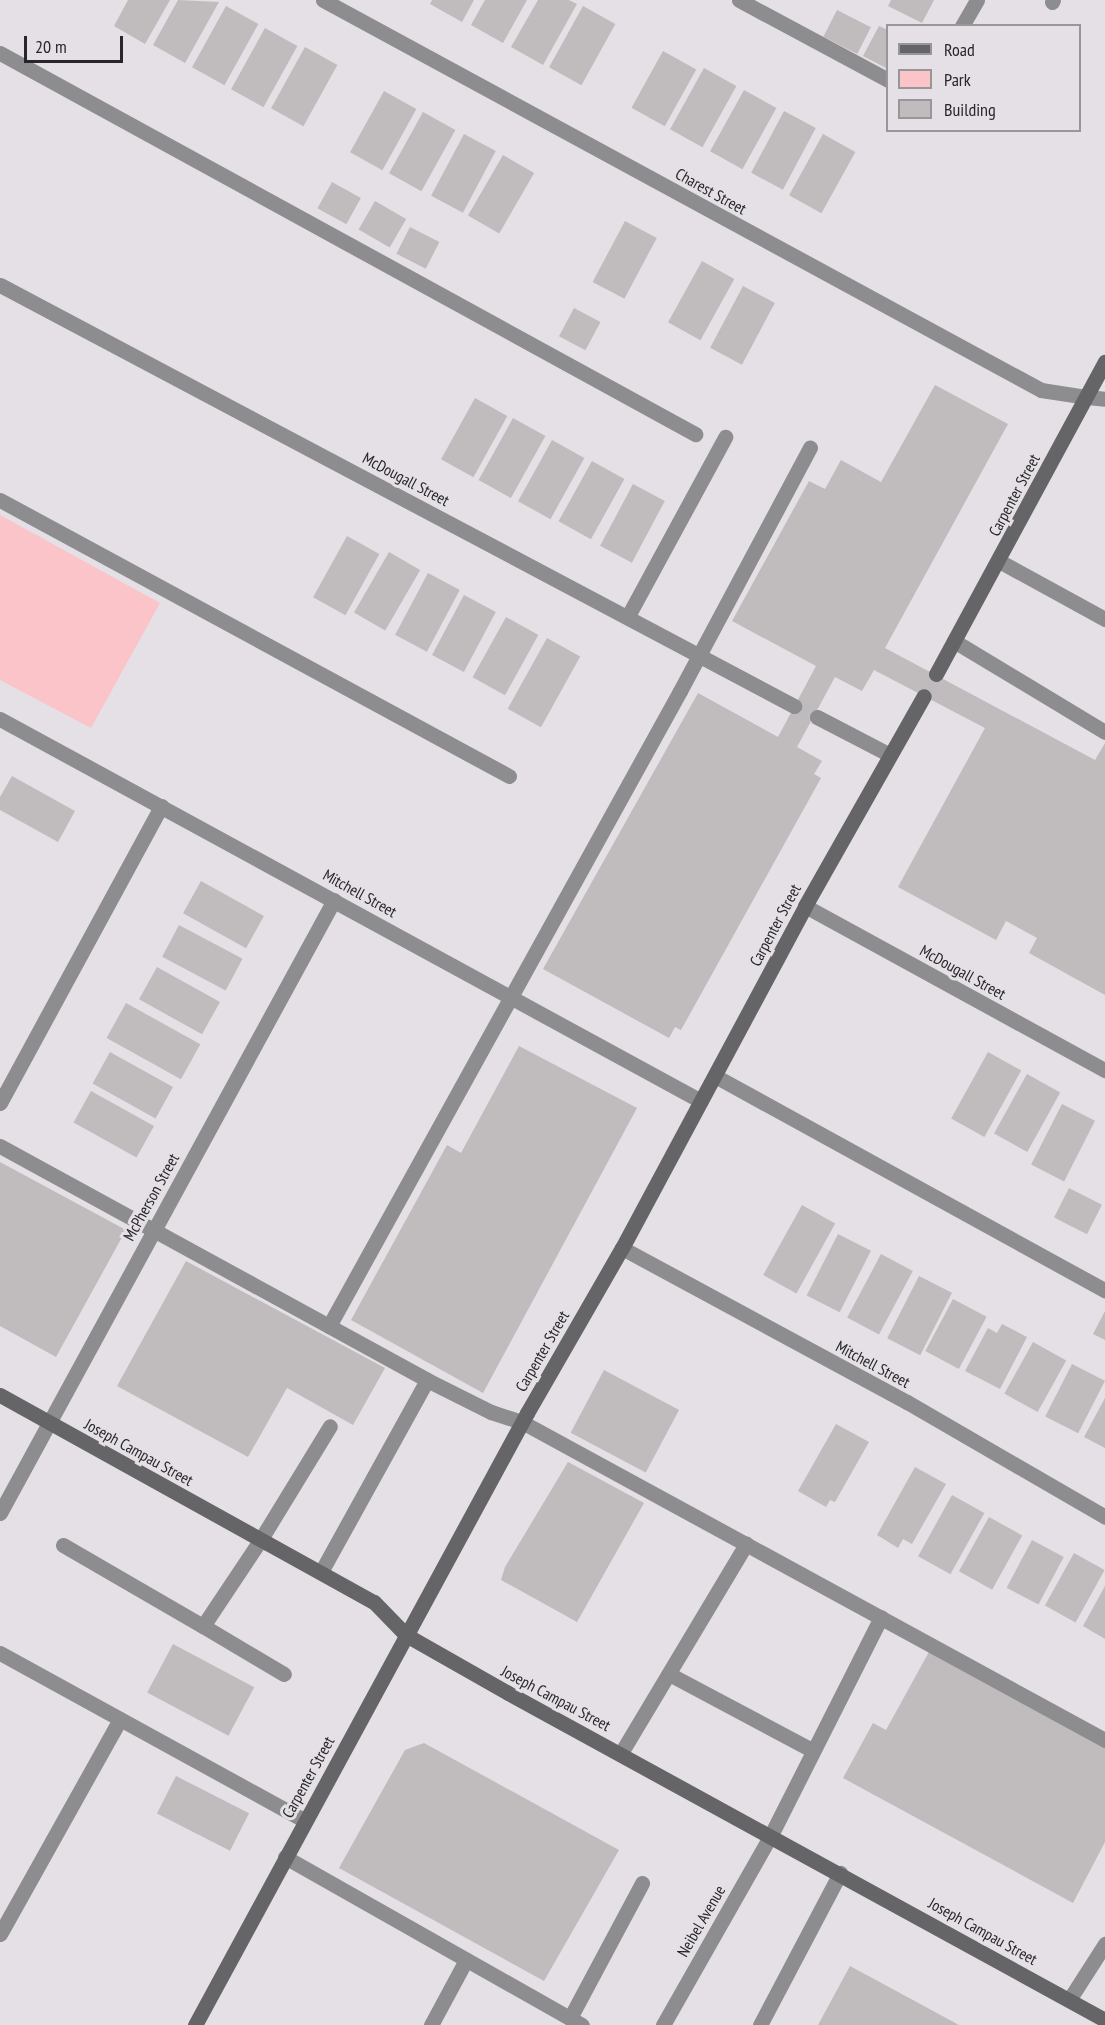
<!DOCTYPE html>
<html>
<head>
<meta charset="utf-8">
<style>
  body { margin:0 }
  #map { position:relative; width:1105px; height:2025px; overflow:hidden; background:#e4e0e5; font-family:"PT Sans Narrow",sans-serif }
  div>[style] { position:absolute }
  .green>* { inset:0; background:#fac4c9 }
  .building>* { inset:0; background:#c0bbbd; transform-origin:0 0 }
  .street-tunnel>* { height:15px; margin-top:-7.5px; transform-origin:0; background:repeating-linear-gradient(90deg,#bebbbf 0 15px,transparent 0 23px) }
  .secondary-tunnel>* { height:15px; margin-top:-7.5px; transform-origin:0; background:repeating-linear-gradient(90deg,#bebbbf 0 15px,transparent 0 23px) }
  .lane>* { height:15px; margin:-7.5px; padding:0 7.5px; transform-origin:7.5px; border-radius:7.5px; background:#8d8d8f }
  .street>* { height:15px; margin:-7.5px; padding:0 7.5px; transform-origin:7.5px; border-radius:7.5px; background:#8d8d8f }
  .secondary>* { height:15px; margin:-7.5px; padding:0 7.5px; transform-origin:7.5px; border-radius:7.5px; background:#656568 }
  span { translate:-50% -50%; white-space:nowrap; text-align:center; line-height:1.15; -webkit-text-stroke:6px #e4e0e5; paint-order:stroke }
  .street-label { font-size:16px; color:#282628 }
  .legend { position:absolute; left:886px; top:24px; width:195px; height:108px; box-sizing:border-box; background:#e4e0e5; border:2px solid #999699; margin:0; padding:8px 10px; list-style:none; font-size:18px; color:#282628 }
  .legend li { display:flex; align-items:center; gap:12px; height:30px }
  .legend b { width:30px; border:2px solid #999699 }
  .scale { position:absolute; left:24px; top:36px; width:99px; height:27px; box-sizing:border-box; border:3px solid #282628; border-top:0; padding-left:8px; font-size:18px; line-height:21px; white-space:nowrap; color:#282628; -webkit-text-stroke:4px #e4e0e5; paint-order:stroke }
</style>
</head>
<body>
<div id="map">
  <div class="green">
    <i style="clip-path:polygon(0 515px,160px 603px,91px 728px,0 680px)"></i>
  </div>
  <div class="building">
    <i style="clip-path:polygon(128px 0,170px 0,145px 44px,114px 26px)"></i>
    <i style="clip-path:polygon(178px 0,219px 2px,185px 63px,153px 45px)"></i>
    <i style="clip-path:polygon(432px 0,474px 0,462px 22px,430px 4px)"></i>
    <i style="clip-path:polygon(485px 0,527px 0,503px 43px,471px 25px)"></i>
    <i style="clip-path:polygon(538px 0,569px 0,577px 4px,543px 65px,511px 47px)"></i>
    <i style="clip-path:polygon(891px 0,934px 0,922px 23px,888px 6px)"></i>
    <i style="left:226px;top:6px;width:37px;height:70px;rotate:29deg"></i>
    <i style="left:583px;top:6px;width:37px;height:70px;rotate:29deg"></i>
    <i style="left:837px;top:10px;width:38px;height:30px;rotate:27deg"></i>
    <i style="clip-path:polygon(879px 26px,888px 30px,888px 69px,863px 56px)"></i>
    <i style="left:265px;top:28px;width:37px;height:70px;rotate:29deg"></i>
    <i style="left:305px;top:47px;width:37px;height:70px;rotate:29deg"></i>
    <i style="left:663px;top:51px;width:38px;height:65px;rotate:29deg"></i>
    <i style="left:704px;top:68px;width:37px;height:70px;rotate:29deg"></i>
    <i style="left:744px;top:90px;width:37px;height:70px;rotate:29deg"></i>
    <i style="left:384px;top:91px;width:37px;height:70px;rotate:29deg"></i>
    <i style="left:784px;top:111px;width:36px;height:70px;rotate:28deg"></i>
    <i style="left:423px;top:112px;width:37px;height:70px;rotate:29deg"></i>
    <i style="left:464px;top:134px;width:36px;height:70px;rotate:28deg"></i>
    <i style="left:823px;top:134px;width:37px;height:70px;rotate:29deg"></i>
    <i style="left:503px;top:155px;width:36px;height:70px;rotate:30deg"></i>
    <i style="left:332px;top:182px;width:33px;height:30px;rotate:29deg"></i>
    <i style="left:375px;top:201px;width:36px;height:33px;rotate:30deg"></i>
    <i style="left:625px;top:221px;width:36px;height:69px;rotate:28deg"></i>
    <i style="left:410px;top:227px;width:33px;height:30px;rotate:27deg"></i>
    <i style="left:702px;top:261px;width:37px;height:70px;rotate:29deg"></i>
    <i style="left:743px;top:286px;width:36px;height:70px;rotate:28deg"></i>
    <i style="left:574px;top:308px;width:30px;height:32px;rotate:28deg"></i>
    <i style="clip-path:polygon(935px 385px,1008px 424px,885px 648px,1095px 760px,1105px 743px,1105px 995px,1029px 953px,1037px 938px,1006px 921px,996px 940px,898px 887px,985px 728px,874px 670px,862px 691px,835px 677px,797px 747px,822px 761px,814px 774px,821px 778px,681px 1030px,675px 1027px,669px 1038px,543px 969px,698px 693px,778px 737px,816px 666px,732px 621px,809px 481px,825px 489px,841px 460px,881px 482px)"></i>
    <i style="left:475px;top:398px;width:37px;height:70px;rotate:29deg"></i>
    <i style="left:513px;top:418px;width:37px;height:71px;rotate:29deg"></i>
    <i style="left:552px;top:440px;width:37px;height:70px;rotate:29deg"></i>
    <i style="left:592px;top:461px;width:37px;height:69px;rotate:29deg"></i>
    <i style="left:633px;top:484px;width:36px;height:70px;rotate:28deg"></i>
    <i style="left:347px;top:536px;width:37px;height:70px;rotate:29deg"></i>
    <i style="left:389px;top:552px;width:36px;height:70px;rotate:30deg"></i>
    <i style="left:428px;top:573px;width:36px;height:70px;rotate:28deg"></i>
    <i style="left:464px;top:595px;width:36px;height:68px;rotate:28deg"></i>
    <i style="left:506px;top:617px;width:37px;height:69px;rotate:29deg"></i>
    <i style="left:547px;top:638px;width:38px;height:81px;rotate:29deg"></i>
    <i style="clip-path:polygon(12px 776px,75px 811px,58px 842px,0 810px,0 797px)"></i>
    <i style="left:201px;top:881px;width:72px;height:37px;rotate:29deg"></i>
    <i style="left:179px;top:925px;width:72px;height:36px;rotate:28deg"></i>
    <i style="left:157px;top:967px;width:72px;height:37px;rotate:29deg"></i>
    <i style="left:126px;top:1003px;width:85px;height:40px;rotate:29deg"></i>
    <i style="clip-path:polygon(519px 1046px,637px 1108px,483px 1393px,351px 1320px,447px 1145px,461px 1153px)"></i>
    <i style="left:110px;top:1052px;width:72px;height:36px;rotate:29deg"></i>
    <i style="left:988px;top:1052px;width:38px;height:76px;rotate:29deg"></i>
    <i style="left:1027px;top:1074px;width:38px;height:68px;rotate:29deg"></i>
    <i style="left:91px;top:1091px;width:72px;height:36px;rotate:29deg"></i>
    <i style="left:1062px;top:1104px;width:37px;height:68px;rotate:27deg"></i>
    <i style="clip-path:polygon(0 1162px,126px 1230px,56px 1357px,0 1326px)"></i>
    <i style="left:1069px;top:1188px;width:37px;height:33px;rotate:27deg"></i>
    <i style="left:802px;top:1205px;width:38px;height:80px;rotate:29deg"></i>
    <i style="left:838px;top:1234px;width:37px;height:69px;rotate:27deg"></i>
    <i style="left:881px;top:1254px;width:36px;height:72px;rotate:28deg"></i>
    <i style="clip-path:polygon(186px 1261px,385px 1368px,353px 1425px,287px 1388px,248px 1457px,117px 1386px)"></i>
    <i style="left:919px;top:1276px;width:37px;height:70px;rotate:27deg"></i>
    <i style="left:953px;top:1299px;width:38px;height:59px;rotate:28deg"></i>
    <i style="clip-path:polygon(1105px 1311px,1105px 1340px,1093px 1334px)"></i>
    <i style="clip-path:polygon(1002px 1324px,1027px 1337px,1000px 1389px,965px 1371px,988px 1328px,997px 1333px)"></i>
    <i style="left:1033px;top:1342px;width:38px;height:59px;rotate:29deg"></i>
    <i style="left:1072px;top:1364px;width:37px;height:59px;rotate:27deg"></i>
    <i style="left:604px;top:1370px;width:85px;height:71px;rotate:28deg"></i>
    <i style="clip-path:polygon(1105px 1398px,1105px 1448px,1084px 1437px)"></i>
    <i style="clip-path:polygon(836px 1424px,869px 1442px,835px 1502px,830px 1500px,826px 1507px,798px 1491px)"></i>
    <i style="clip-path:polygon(568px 1462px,644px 1503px,577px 1622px,501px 1580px,505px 1567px)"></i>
    <i style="clip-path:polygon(915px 1467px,946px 1484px,912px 1544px,903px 1539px,898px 1548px,877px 1535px)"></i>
    <i style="left:952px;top:1495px;width:37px;height:70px;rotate:29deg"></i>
    <i style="left:989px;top:1517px;width:38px;height:62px;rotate:29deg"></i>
    <i style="left:1032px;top:1540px;width:36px;height:54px;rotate:28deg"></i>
    <i style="left:1074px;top:1553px;width:35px;height:60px;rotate:29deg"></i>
    <i style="clip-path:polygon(1105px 1586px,1105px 1639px,1083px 1626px)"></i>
    <i style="left:173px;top:1644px;width:92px;height:55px;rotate:28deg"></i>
    <i style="clip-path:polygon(930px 1650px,1105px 1747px,1105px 1842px,1073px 1903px,843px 1778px,873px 1723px,886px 1730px)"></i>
    <i style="clip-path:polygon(424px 1743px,619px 1850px,544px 1981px,339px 1868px,405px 1750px)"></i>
    <i style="left:176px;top:1776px;width:82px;height:42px;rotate:27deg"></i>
    <i style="clip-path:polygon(850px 1966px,959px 2025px,818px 2025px)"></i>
  </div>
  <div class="street-tunnel">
    <i style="left:794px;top:706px;width:25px;rotate:26deg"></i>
  </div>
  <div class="secondary-tunnel">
    <i style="left:924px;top:696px;width:25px;rotate:-61deg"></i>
  </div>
  <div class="lane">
    <i style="left:739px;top:0;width:169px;rotate:28.2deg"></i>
    <i style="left:1052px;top:2px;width:2px;rotate:-63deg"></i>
    <i style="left:962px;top:26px;width:30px;rotate:-60deg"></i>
    <i style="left:0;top:53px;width:793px;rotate:28.73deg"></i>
    <i style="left:1087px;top:397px;width:18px;rotate:6deg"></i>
    <i style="left:0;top:500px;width:579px;rotate:28.47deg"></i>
    <i style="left:628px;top:616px;width:204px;rotate:-61.5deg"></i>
    <i style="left:954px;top:641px;width:176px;rotate:31.1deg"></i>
    <i style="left:715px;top:1076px;width:445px;rotate:28.8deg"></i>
    <i style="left:0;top:1103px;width:338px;rotate:-61.5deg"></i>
    <i style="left:0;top:1146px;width:487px;rotate:28.7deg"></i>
    <i style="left:427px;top:1380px;width:72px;rotate:26.6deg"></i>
    <i style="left:491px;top:1412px;width:33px;rotate:18deg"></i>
    <i style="left:522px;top:1422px;width:664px;rotate:28.61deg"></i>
    <i style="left:329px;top:1326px;width:726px;rotate:-61.07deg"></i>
    <i style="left:680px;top:691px;width:276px;rotate:-61.9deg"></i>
    <i style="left:267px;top:1543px;width:7px;rotate:-146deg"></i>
    <i style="left:261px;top:1539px;width:132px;rotate:-58.6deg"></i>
    <i style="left:63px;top:1545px;width:162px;rotate:30.1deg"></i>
    <i style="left:203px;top:1626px;width:105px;rotate:-56.3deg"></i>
    <i style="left:321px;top:1572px;width:219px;rotate:-61.1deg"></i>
    <i style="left:203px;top:1626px;width:94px;rotate:30.7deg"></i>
    <i style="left:0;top:1653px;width:348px;rotate:28.8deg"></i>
    <i style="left:669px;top:1674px;width:162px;rotate:28deg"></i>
    <i style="left:621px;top:1753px;width:244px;rotate:-59.1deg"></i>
    <i style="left:771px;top:1835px;width:244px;rotate:-63.2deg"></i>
    <i style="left:285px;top:1857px;width:341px;rotate:29.5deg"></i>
    <i style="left:0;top:1934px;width:246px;rotate:-60.8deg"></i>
    <i style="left:1069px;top:2000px;width:67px;rotate:-57.3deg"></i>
    <i style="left:570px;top:2018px;width:153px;rotate:-61.9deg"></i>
    <i style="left:431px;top:2025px;width:74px;rotate:-61.7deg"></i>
    <i style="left:760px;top:2025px;width:172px;rotate:-62.2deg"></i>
  </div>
  <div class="street">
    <i style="left:323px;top:0;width:817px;rotate:28.51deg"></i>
    <i style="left:1041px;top:390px;width:47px;rotate:8.7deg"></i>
    <i style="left:0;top:285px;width:899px;rotate:27.93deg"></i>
    <i style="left:999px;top:561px;width:121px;rotate:28.7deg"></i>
    <i style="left:817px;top:717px;width:80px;rotate:27.5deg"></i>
    <i style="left:0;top:719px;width:798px;rotate:28.59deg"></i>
    <i style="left:805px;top:906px;width:342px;rotate:28.7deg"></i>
    <i style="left:622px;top:1248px;width:324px;rotate:28.4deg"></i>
    <i style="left:907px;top:1402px;width:229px;rotate:30.1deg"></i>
    <i style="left:0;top:1513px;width:698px;rotate:-61.42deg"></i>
    <i style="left:663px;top:2025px;width:219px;rotate:-60.4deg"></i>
  </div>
  <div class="secondary">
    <i style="left:936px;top:674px;width:355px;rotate:-61.6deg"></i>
    <i style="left:0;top:1395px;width:427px;rotate:29deg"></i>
    <i style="left:374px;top:1602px;width:46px;rotate:45.9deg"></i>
    <i style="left:406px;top:1635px;width:117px;rotate:29.6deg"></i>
    <i style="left:508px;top:1693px;width:681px;rotate:28.71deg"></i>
    <i style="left:195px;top:2025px;width:696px;rotate:-61.52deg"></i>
    <i style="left:527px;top:1413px;width:190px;rotate:-60.1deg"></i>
    <i style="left:622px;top:1248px;width:388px;rotate:-61.8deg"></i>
    <i style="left:805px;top:906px;width:241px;rotate:-60.5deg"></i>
  </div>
  <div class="street-label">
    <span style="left:711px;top:191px;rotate:29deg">Charest Street</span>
    <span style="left:406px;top:479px;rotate:28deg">McDougall Street</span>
    <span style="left:1014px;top:495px;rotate:-62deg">Carpenter Street</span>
    <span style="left:360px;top:893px;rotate:29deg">Mitchell Street</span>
    <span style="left:775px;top:925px;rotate:-62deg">Carpenter Street</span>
    <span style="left:963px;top:972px;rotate:29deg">McDougall Street</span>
    <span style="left:151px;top:1197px;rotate:-61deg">McPherson Street</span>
    <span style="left:542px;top:1351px;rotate:-60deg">Carpenter Street</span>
    <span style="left:873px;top:1364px;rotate:28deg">Mitchell Street</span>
    <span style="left:139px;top:1452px;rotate:29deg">Joseph Campau Street</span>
    <span style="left:556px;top:1698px;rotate:28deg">Joseph Campau Street</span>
    <span style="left:308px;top:1777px;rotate:-61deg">Carpenter Street</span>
    <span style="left:701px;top:1921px;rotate:-60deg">Neibel Avenue</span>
    <span style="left:983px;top:1931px;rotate:29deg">Joseph Campau Street</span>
  </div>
  <ul class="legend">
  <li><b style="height:8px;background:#656568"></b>Road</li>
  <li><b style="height:16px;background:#fac4c9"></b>Park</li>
  <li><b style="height:16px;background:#c0bbbd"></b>Building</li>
  </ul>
  <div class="scale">20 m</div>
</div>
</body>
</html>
